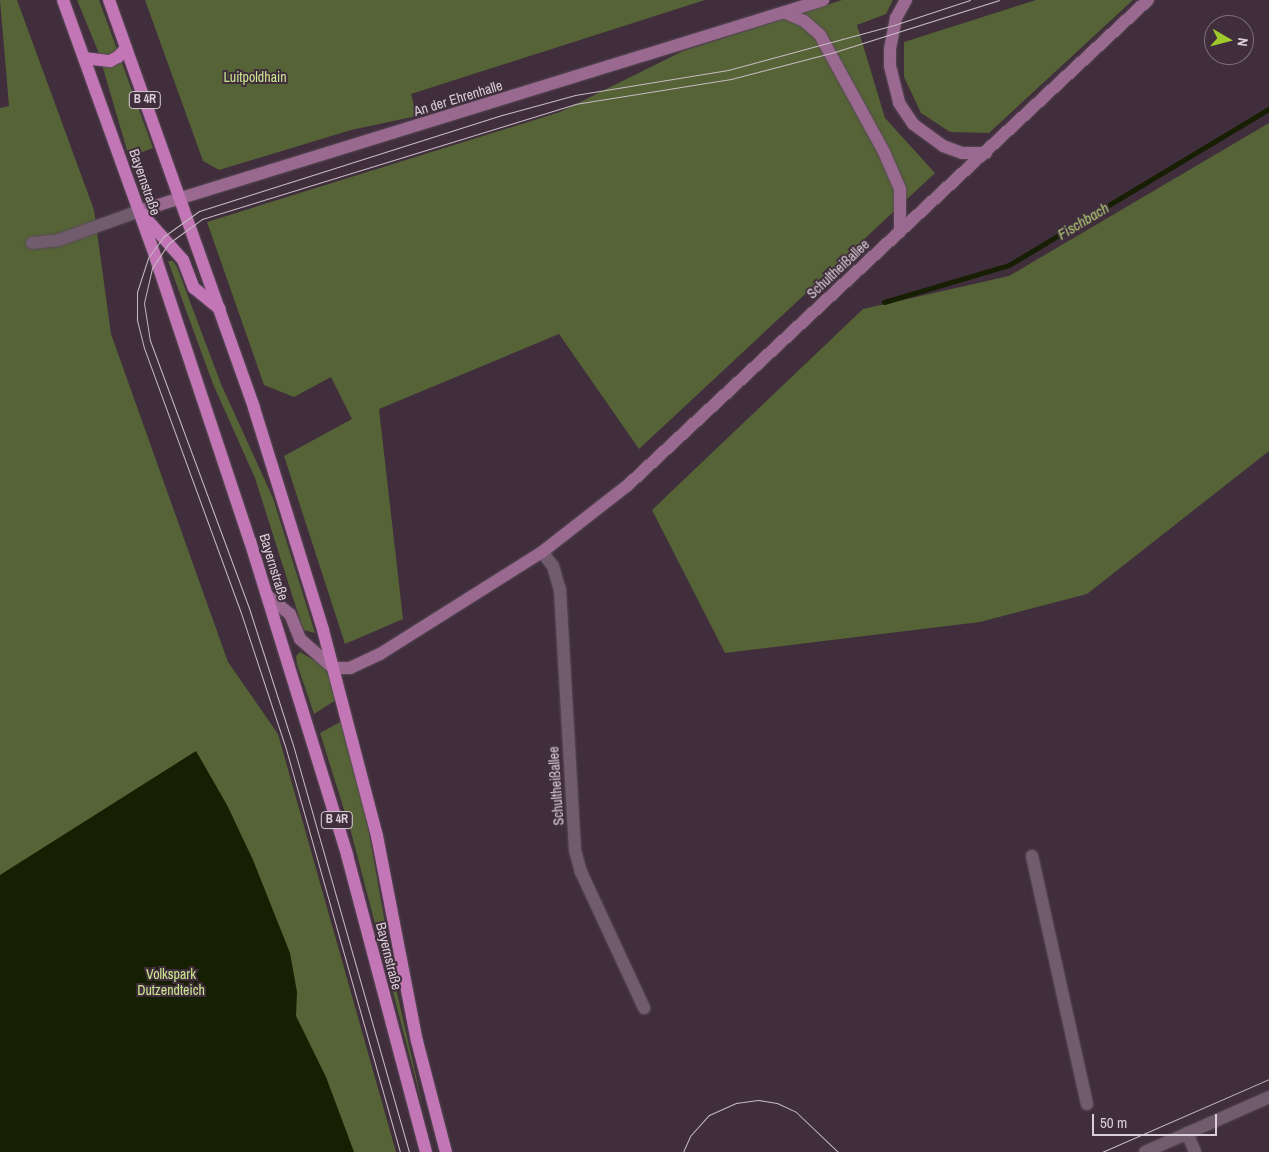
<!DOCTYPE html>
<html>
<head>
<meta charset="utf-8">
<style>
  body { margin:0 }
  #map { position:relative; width:1269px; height:1152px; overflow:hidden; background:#402e3c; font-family:"Archivo Narrow",sans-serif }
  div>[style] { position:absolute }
  .green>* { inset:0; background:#556336 }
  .water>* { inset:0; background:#171f02 }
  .stream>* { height:5px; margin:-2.5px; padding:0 2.5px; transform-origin:2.5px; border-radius:2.5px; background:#171f02 }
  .roads { filter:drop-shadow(0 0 1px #584a56) drop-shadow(0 0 1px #584a56) }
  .minor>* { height:12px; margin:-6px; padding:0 6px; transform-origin:6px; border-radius:6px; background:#705c6c }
  .secondary>* { height:12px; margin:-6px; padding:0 6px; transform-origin:6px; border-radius:6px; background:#996990 }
  .primary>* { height:12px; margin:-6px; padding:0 6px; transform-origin:6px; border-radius:6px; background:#c276b5 }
  .tram>* { height:1px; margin:-0.5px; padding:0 0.5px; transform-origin:0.5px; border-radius:0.5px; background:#c6bac4 }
  span { translate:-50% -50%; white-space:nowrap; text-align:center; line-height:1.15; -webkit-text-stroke:4px #402e3c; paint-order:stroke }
  .shield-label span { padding:1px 4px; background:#402e3c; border:1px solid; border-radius:4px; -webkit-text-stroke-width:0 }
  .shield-label { font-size:12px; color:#dacfd8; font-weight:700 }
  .park-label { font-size:14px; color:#cae78f }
  .street-label { font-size:14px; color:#dacfd8 }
  .water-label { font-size:15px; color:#b0cc75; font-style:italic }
  .north { position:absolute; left:1204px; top:15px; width:50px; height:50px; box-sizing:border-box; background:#402e3c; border:1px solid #7e6e7a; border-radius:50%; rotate:98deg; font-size:14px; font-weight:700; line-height:20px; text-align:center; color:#dacfd8 }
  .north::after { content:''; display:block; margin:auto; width:18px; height:22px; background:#a0c92b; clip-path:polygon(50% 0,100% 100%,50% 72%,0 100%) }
  .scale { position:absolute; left:1092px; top:1114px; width:125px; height:22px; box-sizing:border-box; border:2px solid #dacfd8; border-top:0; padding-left:6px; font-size:15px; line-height:18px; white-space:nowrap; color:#dacfd8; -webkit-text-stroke:4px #402e3c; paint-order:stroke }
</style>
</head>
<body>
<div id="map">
  <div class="green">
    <i style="clip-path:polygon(0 0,17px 0,94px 210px,111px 334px,228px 662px,278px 734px,396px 1152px,0 1152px,0 108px,9px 106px)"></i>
    <i style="clip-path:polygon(77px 0,99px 0,153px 148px,129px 157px,98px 51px)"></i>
    <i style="clip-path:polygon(145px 0,705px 0,411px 94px,417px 116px,351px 130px,219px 170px,203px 161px)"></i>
    <i style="clip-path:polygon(842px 0,893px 0,886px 14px,857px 25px,885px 118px,935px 173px,639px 449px,559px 334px,379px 409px,403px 619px,345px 644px,284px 456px,352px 419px,331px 377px,294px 397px,264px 385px,207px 222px,560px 112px,683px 51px)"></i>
    <i style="clip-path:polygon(1036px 0,1133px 0,989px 133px,950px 132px,921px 113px,904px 77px,904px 42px)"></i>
    <i style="clip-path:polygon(1269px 123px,1269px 451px,1087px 594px,980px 622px,725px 653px,652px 510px,863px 309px,1009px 276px)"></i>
    <i style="clip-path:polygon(168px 261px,173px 261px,177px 267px,221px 384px,273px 498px,315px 633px,304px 630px,301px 623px,255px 478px,213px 384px)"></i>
    <i style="clip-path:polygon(300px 652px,326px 667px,336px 700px,314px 714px,297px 664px,296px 656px)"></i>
    <i style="clip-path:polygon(342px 721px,367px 821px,398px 997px,424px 1111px,351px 832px,320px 733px)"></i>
  </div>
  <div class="water">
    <i style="clip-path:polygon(196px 751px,227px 805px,253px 860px,290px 953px,297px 992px,296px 1016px,326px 1077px,354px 1152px,0 1152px,0 875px)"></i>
  </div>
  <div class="stream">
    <i style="left:884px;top:302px;width:130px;rotate:-16.5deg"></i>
    <i style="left:1009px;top:265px;width:303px;rotate:-31deg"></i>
  </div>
  <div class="roads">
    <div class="minor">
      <i style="left:32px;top:243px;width:27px;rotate:-6deg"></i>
      <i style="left:59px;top:240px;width:85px;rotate:-19.9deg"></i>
      <i style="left:542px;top:552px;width:18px;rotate:52deg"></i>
      <i style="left:553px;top:566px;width:25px;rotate:74deg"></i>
      <i style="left:560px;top:590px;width:260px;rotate:86.7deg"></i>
      <i style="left:575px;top:850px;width:23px;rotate:75deg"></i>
      <i style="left:581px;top:872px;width:150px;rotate:65.1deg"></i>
      <i style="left:1032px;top:856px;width:254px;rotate:77.5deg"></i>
      <i style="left:1187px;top:1133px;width:21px;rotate:67deg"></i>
      <i style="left:1145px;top:1152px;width:136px;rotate:-23.9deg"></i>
    </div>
    <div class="secondary">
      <i style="left:906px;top:0;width:21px;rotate:119deg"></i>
      <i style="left:896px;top:18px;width:32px;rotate:101deg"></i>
      <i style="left:890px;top:49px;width:17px;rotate:90deg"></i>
      <i style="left:890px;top:66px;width:38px;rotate:76deg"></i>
      <i style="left:899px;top:103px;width:25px;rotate:56deg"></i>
      <i style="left:913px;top:124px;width:37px;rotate:36deg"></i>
      <i style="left:943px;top:146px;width:20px;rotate:20deg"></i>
      <i style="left:962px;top:153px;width:24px"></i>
      <i style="left:786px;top:13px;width:20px;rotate:24deg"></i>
      <i style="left:804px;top:21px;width:21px;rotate:41deg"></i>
      <i style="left:820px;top:35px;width:133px;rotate:61.3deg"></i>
      <i style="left:884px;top:152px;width:40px;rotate:66.6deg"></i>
      <i style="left:900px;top:189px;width:43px;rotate:90deg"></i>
      <i style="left:139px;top:211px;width:716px;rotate:-17.14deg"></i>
      <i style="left:267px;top:595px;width:30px;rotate:40deg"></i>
      <i style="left:290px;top:614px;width:27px;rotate:68deg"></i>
      <i style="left:300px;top:639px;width:44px;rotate:41.3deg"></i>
      <i style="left:333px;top:668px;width:17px"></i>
      <i style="left:350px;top:668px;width:33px;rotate:-25deg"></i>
      <i style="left:380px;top:654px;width:191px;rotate:-32.2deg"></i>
      <i style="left:542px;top:552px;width:109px;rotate:-37.9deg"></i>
      <i style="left:628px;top:485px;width:711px;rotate:-43.01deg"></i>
    </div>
    <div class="primary">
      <i style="left:63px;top:0;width:275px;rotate:70.2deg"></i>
      <i style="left:156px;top:259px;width:297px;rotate:71.6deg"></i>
      <i style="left:250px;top:541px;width:329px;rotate:72.8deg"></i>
      <i style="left:347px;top:855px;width:307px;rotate:75.1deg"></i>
      <i style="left:109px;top:0;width:433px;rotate:70.4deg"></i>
      <i style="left:254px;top:408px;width:232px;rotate:72.7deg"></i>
      <i style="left:323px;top:630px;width:213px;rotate:75.3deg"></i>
      <i style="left:377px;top:836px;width:209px;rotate:79deg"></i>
      <i style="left:417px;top:1041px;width:115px;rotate:75.4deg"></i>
      <i style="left:84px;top:58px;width:26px;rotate:7deg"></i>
      <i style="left:110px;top:61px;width:9px;rotate:-27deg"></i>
      <i style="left:118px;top:57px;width:12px;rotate:-48deg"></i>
      <i style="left:142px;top:214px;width:62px;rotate:48.3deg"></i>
      <i style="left:183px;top:260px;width:30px;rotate:69deg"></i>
      <i style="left:194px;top:288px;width:33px;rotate:39deg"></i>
    </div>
  </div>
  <div class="tram">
    <i style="left:400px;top:1152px;width:422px;rotate:-105.8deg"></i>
    <i style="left:285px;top:746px;width:140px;rotate:-108.3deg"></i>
    <i style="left:241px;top:613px;width:282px;rotate:-110.1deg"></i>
    <i style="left:144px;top:348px;width:30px;rotate:-104deg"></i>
    <i style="left:137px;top:319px;width:27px;rotate:-90deg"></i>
    <i style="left:137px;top:292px;width:36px;rotate:-72deg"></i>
    <i style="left:148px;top:258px;width:26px;rotate:-54deg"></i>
    <i style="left:163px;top:237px;width:44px;rotate:-35.8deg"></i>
    <i style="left:199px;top:211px;width:318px;rotate:-17.6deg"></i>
    <i style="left:502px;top:115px;width:76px;rotate:-15.3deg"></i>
    <i style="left:575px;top:95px;width:155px;rotate:-9.3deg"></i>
    <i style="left:728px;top:70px;width:172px;rotate:-15.2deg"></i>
    <i style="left:894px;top:25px;width:80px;rotate:-18.2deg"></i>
    <i style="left:409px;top:1152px;width:426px;rotate:-105.9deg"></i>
    <i style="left:292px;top:742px;width:141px;rotate:-107.8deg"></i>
    <i style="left:249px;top:608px;width:285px;rotate:-110.3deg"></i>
    <i style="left:150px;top:341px;width:38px;rotate:-99deg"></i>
    <i style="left:144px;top:303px;width:36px;rotate:-77deg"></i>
    <i style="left:152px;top:268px;width:30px;rotate:-56deg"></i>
    <i style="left:169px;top:243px;width:41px;rotate:-36deg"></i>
    <i style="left:202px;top:219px;width:390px;rotate:-17.1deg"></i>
    <i style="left:575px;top:104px;width:158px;rotate:-9.1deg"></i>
    <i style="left:731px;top:79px;width:103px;rotate:-14.6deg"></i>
    <i style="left:831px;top:53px;width:176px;rotate:-17.5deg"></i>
    <i style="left:683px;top:1152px;width:17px;rotate:-66deg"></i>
    <i style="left:690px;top:1136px;width:28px;rotate:-48deg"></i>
    <i style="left:709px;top:1115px;width:30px;rotate:-24deg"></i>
    <i style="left:736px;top:1103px;width:22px;rotate:-8deg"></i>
    <i style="left:758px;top:1100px;width:19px;rotate:9deg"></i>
    <i style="left:777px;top:1103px;width:21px;rotate:25deg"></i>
    <i style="left:796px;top:1112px;width:58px;rotate:43.6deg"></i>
    <i style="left:1102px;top:1152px;width:182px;rotate:-23.6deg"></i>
  </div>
  <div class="shield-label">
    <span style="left:145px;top:100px">B 4R</span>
    <span style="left:337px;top:820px">B 4R</span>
  </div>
  <div class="park-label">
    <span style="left:255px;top:77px">Luitpoldhain</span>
    <span style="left:171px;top:982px">Volkspark<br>Dutzendteich</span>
  </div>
  <div class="street-label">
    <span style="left:458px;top:98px;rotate:-17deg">An der Ehrenhalle</span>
    <span style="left:145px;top:182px;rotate:71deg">Bayernstraße</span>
    <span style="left:838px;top:269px;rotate:-43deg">Schultheißallee</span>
    <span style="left:274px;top:567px;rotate:73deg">Bayernstraße</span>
    <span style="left:556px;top:786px;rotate:-94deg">Schultheißallee</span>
    <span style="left:389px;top:956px;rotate:76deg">Bayernstraße</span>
  </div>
  <div class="water-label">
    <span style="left:1083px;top:221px;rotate:-31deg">Fischbach</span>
  </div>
  <div class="north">N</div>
  <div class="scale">50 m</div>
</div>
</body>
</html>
